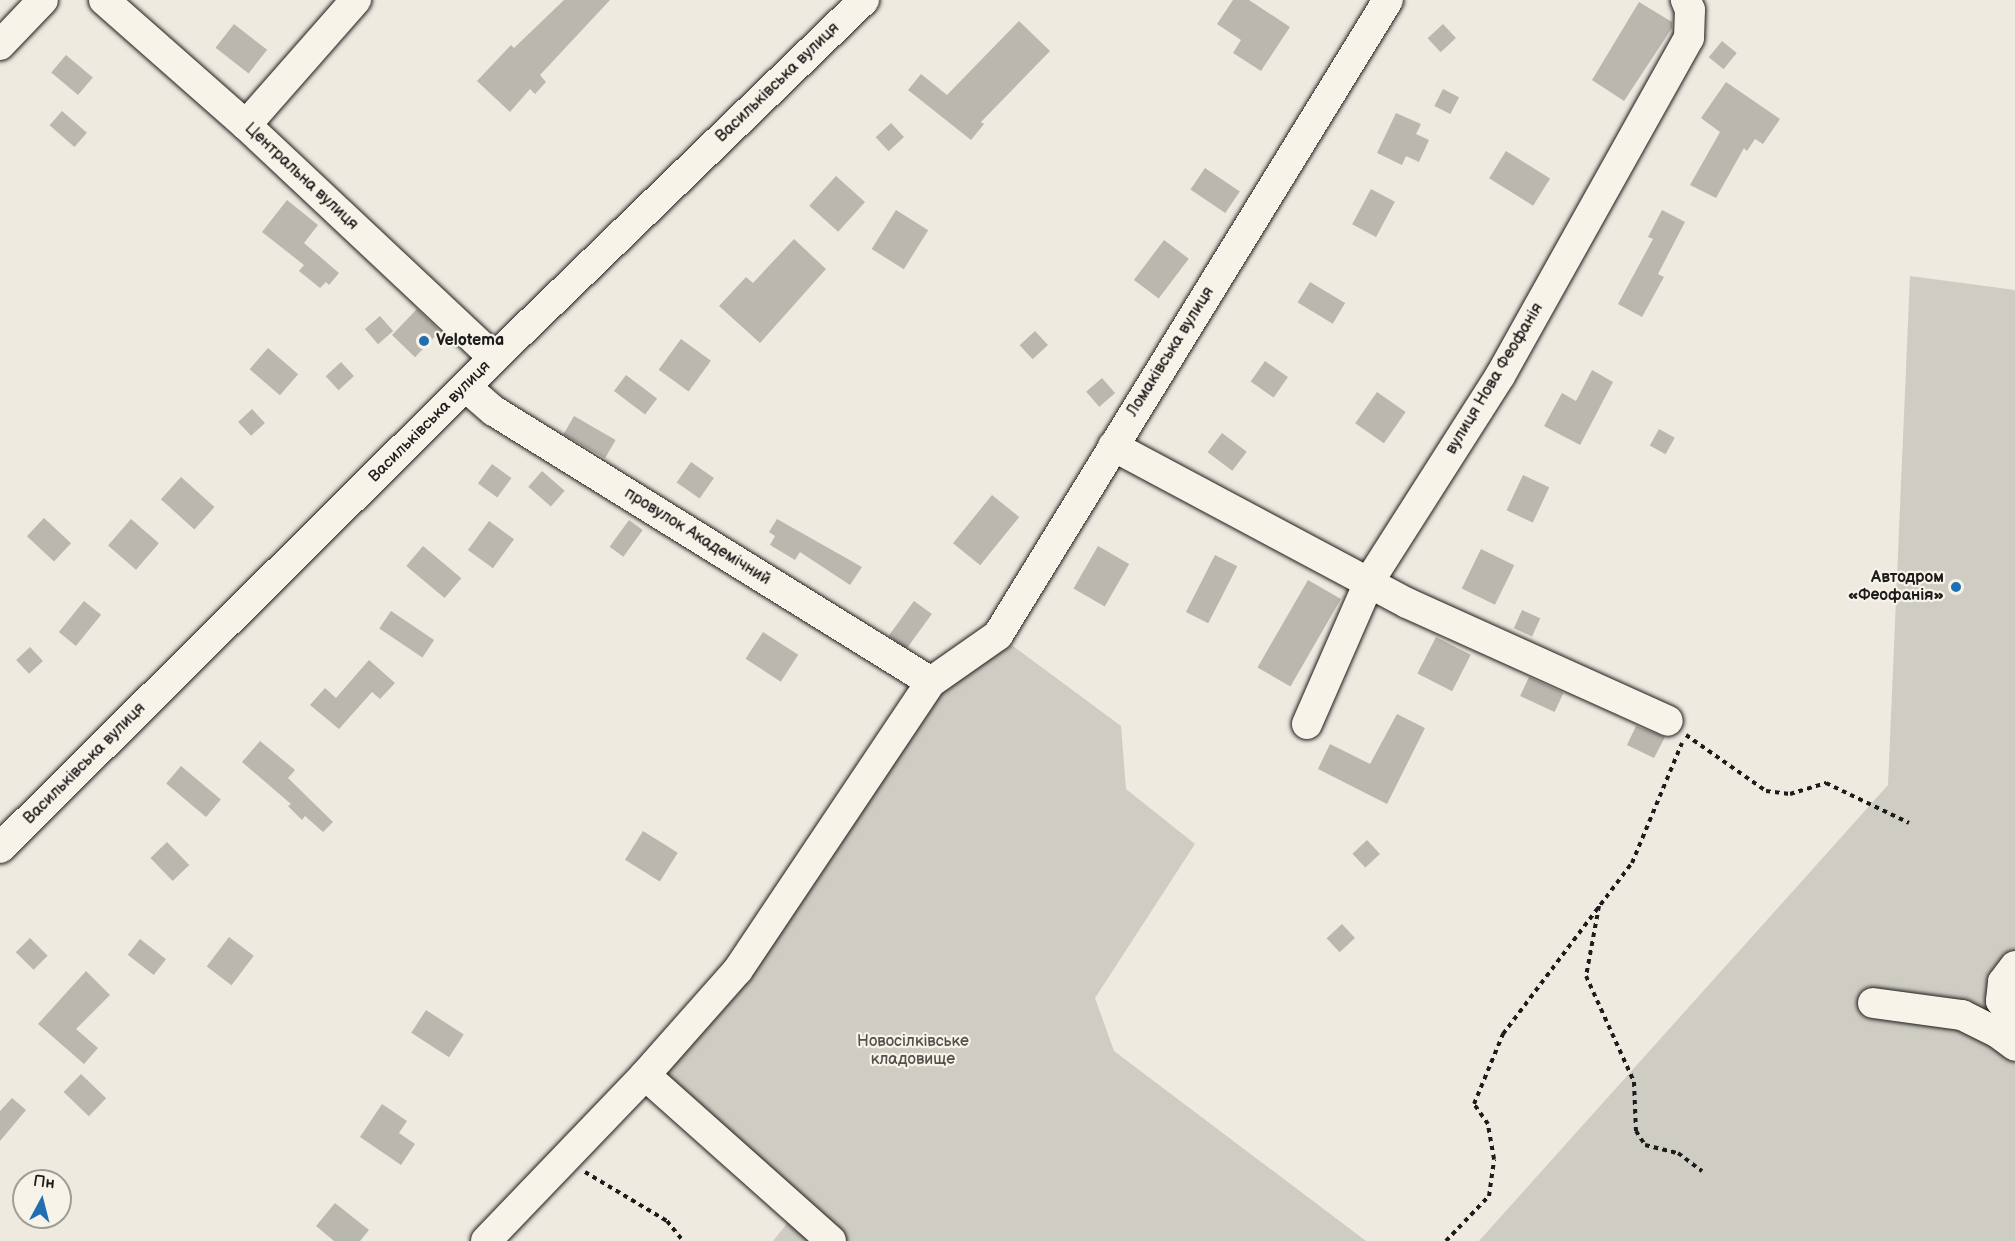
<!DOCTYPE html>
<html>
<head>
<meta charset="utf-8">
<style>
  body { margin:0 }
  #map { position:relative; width:2015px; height:1241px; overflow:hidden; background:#eeeae0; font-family:"Balsamiq Sans",sans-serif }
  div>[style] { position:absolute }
  .green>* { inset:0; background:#cfccc3 }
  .building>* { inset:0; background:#bab7af; transform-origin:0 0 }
  .path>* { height:4px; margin-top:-2px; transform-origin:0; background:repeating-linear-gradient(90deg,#1c1c1c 0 4.5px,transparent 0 9px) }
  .roads { filter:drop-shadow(0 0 2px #1c1c1c) drop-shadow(0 0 2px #1c1c1c) }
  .minor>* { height:30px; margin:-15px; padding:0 15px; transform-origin:15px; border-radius:15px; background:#f7f3e8 }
  .dots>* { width:16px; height:16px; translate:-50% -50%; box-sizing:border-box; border:3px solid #f7f3e8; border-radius:50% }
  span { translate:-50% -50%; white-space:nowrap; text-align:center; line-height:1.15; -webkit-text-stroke:4.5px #f7f3e8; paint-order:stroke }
  .street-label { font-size:16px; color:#1c1c1c }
  .poi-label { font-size:16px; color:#1c1c1c; font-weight:700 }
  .left { translate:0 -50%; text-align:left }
  .right { translate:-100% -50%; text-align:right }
  .park-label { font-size:16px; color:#52514e }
  .north { position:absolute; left:12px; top:1169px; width:60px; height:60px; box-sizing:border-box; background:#f7f3e8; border:2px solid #9f9d96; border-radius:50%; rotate:7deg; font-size:16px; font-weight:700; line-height:24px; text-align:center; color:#1c1c1c }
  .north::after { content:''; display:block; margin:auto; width:21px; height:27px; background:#1f6fb2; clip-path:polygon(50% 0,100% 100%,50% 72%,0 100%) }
</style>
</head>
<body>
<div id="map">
  <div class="green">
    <i style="clip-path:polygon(1910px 276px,2015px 290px,2015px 1241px,1479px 1241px,1888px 785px)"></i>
    <i style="clip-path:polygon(998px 635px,1121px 726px,1126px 789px,1195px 844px,1095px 998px,1114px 1051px,1366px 1241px,773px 1241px,797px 1211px,645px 1075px,931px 682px)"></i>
  </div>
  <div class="building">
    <i style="clip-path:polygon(564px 0,610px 0,540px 75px,546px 82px,535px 94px,530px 89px,510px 112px,477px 81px,511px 45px,514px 48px)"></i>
    <i style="clip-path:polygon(1233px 0,1249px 0,1290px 27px,1261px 71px,1233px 53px,1241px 40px,1217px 24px)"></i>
    <i style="clip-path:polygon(1639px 2px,1672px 22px,1672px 28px,1624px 101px,1592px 80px)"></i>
    <i style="clip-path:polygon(1019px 21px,1050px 51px,981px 122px,984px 124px,971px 140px,908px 90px,921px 74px,947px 95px)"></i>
    <i style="left:234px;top:24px;width:42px;height:30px;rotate:38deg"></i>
    <i style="left:1443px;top:24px;width:19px;height:21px;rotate:47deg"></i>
    <i style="left:1722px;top:41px;width:19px;height:21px;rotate:39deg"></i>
    <i style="left:66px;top:55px;width:35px;height:23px;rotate:40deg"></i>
    <i style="clip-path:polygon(1726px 82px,1780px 119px,1763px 144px,1755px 139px,1747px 151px,1744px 148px,1716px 198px,1690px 185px,1720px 132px,1701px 118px)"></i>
    <i style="left:1443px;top:89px;width:18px;height:19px;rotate:27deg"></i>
    <i style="left:62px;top:111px;width:33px;height:19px;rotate:41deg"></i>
    <i style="clip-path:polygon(1396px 113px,1421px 124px,1416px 134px,1429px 140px,1419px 162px,1406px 156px,1402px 165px,1377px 153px)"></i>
    <i style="left:891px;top:123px;width:19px;height:21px;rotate:47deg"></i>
    <i style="left:1506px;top:151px;width:52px;height:32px;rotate:32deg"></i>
    <i style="left:1205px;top:168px;width:42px;height:26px;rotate:34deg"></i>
    <i style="left:836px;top:176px;width:39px;height:40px;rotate:42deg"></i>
    <i style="left:1371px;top:189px;width:27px;height:40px;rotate:28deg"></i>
    <i style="clip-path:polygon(287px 200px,318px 225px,304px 243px,339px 273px,329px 285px,326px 282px,320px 288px,299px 271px,304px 265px,262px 232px)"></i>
    <i style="left:896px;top:210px;width:38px;height:46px;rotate:32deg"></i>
    <i style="clip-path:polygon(1662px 210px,1685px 222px,1658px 274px,1664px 277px,1642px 317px,1618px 304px,1653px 239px,1648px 237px)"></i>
    <i style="clip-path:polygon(794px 239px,826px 269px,760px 343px,719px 306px,746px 277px,753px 283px)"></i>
    <i style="left:1164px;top:240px;width:31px;height:50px;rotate:37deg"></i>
    <i style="left:1310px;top:282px;width:41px;height:24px;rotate:31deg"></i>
    <i style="left:417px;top:309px;width:32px;height:36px;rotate:44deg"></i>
    <i style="left:380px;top:316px;width:20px;height:20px;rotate:49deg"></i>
    <i style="left:1035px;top:331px;width:19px;height:21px;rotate:47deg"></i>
    <i style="left:681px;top:339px;width:37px;height:38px;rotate:36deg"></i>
    <i style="left:268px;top:348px;width:40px;height:28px;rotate:41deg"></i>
    <i style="left:1265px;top:361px;width:28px;height:25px;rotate:35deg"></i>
    <i style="left:341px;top:362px;width:19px;height:21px;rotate:47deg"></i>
    <i style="clip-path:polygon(1592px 370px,1613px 382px,1580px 445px,1544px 426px,1562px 393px,1576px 401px)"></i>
    <i style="left:626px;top:375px;width:39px;height:20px;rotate:37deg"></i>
    <i style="left:1102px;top:378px;width:20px;height:21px;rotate:49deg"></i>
    <i style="left:1377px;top:392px;width:35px;height:38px;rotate:35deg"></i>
    <i style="left:252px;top:409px;width:19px;height:19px;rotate:47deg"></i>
    <i style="left:574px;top:416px;width:48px;height:21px;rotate:30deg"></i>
    <i style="left:1659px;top:429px;width:18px;height:19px;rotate:29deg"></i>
    <i style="left:1222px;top:433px;width:31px;height:24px;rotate:37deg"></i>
    <i style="left:691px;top:462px;width:28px;height:25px;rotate:35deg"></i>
    <i style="left:492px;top:464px;width:24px;height:24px;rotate:36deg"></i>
    <i style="left:542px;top:471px;width:30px;height:21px;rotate:41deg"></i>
    <i style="left:1523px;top:475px;width:29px;height:39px;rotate:25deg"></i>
    <i style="left:181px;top:477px;width:45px;height:30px;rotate:42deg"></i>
    <i style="left:992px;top:495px;width:35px;height:62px;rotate:39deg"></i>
    <i style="left:44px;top:518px;width:37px;height:25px;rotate:43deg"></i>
    <i style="left:131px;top:519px;width:37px;height:35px;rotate:41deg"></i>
    <i style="clip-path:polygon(777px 519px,862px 567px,850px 585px,800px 552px,795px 560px,770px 545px,775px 536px,769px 532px)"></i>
    <i style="left:629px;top:520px;width:17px;height:33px;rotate:36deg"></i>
    <i style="left:489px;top:521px;width:31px;height:36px;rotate:36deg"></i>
    <i style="left:423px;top:546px;width:50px;height:26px;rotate:40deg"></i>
    <i style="left:1098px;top:546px;width:36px;height:49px;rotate:30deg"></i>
    <i style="left:1481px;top:549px;width:37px;height:44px;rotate:26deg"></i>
    <i style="left:1215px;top:555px;width:25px;height:64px;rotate:27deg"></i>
    <i style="left:1308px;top:580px;width:38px;height:101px;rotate:30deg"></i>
    <i style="left:84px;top:601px;width:22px;height:40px;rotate:39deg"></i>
    <i style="left:914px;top:601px;width:22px;height:43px;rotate:36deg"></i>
    <i style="left:1522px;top:610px;width:20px;height:20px;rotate:24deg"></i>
    <i style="left:391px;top:611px;width:52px;height:21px;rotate:34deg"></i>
    <i style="left:763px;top:632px;width:42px;height:32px;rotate:33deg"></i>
    <i style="left:1436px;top:637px;width:39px;height:41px;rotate:27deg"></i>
    <i style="left:30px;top:647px;width:19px;height:19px;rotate:47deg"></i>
    <i style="clip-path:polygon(369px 660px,395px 683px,380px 699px,372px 692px,339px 729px,310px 705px,325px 688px,336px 698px)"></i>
    <i style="left:1529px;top:677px;width:38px;height:21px;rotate:25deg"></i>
    <i style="clip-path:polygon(1397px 714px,1425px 728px,1387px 804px,1318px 769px,1330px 744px,1370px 764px)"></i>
    <i style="clip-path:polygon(1636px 726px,1665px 737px,1654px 758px,1627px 745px)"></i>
    <i style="clip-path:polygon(260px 741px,295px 770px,288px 778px,333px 822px,323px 832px,305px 816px,302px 820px,288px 806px,291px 804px,242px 762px)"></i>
    <i style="left:181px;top:766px;width:52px;height:23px;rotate:40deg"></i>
    <i style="left:643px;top:831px;width:41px;height:34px;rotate:32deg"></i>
    <i style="left:1367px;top:840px;width:19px;height:20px;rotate:47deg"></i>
    <i style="left:167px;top:842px;width:32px;height:23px;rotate:46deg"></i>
    <i style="left:1342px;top:924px;width:19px;height:21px;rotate:47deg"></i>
    <i style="left:229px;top:937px;width:31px;height:37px;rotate:37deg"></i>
    <i style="left:30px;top:938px;width:25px;height:20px;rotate:45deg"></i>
    <i style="left:140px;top:939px;width:33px;height:20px;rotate:38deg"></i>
    <i style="clip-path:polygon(86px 971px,110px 995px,76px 1029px,98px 1048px,84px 1064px,38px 1024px)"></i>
    <i style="left:426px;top:1010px;width:45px;height:27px;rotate:33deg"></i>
    <i style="left:81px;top:1074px;width:35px;height:25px;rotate:44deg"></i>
    <i style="clip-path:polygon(12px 1098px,26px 1110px,0 1141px,0 1111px)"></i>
    <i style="clip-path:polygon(382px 1104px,407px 1121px,399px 1133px,415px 1144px,401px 1165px,360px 1137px)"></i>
    <i style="clip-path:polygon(335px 1203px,369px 1230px,360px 1241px,334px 1241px,316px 1226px)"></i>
  </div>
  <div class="path">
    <i style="left:1686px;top:735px;width:98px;rotate:35deg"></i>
    <i style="left:1766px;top:791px;width:24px;rotate:7deg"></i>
    <i style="left:1790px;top:794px;width:38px;rotate:-17deg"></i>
    <i style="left:1826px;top:783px;width:92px;rotate:25.7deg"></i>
    <i style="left:1599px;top:906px;width:71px;rotate:100.5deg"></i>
    <i style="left:1586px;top:976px;width:116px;rotate:65.6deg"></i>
    <i style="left:1634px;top:1082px;width:49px;rotate:87.7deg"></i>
    <i style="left:1636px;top:1131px;width:17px;rotate:57deg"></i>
    <i style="left:1645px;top:1145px;width:34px;rotate:14deg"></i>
    <i style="left:1678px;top:1153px;width:30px;rotate:37deg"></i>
    <i style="left:585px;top:1172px;width:96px;rotate:30.9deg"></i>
    <i style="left:667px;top:1221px;width:26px;rotate:51deg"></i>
    <i style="left:1446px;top:1241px;width:62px;rotate:-46.3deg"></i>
    <i style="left:1489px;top:1196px;width:37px;rotate:-82deg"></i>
    <i style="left:1494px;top:1159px;width:36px;rotate:-100deg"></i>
    <i style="left:1488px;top:1124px;width:24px;rotate:-125deg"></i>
    <i style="left:1474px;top:1104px;width:76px;rotate:-67.5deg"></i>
    <i style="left:1503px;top:1034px;width:214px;rotate:-53deg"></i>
    <i style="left:1632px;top:863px;width:130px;rotate:-67.4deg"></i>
  </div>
  <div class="roads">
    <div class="minor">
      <i style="left:104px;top:0;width:189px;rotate:41.4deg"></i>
      <i style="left:246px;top:125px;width:340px;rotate:43.2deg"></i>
      <i style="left:0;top:45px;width:62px;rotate:-46.3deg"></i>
      <i style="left:246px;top:125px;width:167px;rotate:-48.7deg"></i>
      <i style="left:466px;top:387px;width:37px;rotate:41deg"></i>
      <i style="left:494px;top:411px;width:514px;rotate:31.8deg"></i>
      <i style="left:1113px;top:446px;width:333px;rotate:28.1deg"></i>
      <i style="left:1407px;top:603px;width:286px;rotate:24.3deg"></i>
      <i style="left:1307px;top:724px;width:157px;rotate:-66.4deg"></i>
      <i style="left:1370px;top:580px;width:242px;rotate:-57.5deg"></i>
      <i style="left:1500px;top:376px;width:387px;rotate:-60.8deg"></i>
      <i style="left:1689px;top:38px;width:28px;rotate:-88deg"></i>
      <i style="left:1690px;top:10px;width:11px;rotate:-112deg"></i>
      <i style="left:0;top:848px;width:696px;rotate:-44.77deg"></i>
      <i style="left:494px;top:358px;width:515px;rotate:-44.06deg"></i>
      <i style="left:2015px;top:966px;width:20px;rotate:127deg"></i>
      <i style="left:2003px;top:982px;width:19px;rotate:96deg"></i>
      <i style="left:2001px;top:1001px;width:23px;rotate:52deg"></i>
      <i style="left:1873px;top:1003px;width:90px;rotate:7.7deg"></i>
      <i style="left:1962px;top:1015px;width:40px;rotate:26.6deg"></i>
      <i style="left:1998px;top:1033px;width:21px;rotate:37deg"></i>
      <i style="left:645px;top:1075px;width:249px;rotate:41.7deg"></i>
      <i style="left:486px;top:1241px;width:230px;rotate:-46.2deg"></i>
      <i style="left:645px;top:1075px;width:140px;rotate:-48.5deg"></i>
      <i style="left:738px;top:970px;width:347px;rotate:-56.2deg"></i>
      <i style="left:931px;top:682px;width:82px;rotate:-35deg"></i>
      <i style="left:998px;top:635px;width:745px;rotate:-58.44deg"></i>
    </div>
  </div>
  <div class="dots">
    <i style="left:424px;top:341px;background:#1f6fb2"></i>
    <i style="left:1956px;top:587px;background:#1f6fb2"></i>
  </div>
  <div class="street-label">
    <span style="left:778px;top:83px;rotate:-44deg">Васильківська вулиця</span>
    <span style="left:301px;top:177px;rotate:43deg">Центральна вулиця</span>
    <span style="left:1171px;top:352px;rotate:-58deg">Ломаківська вулиця</span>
    <span style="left:1495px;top:379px;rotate:-59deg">вулиця Нова Феофанія</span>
    <span style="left:430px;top:422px;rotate:-45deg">Васильківська вулиця</span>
    <span style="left:697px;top:537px;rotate:32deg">провулок Академічний</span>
    <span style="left:85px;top:764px;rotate:-45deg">Васильківська вулиця</span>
  </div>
  <div class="poi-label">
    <span class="left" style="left:436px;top:341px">Velotema</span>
    <span class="right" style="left:1944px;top:587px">Автодром<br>«Феофанія»</span>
  </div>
  <div class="park-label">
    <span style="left:913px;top:1051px">Новосілківське<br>кладовище</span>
  </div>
  <div class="north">Пн</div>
</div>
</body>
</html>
